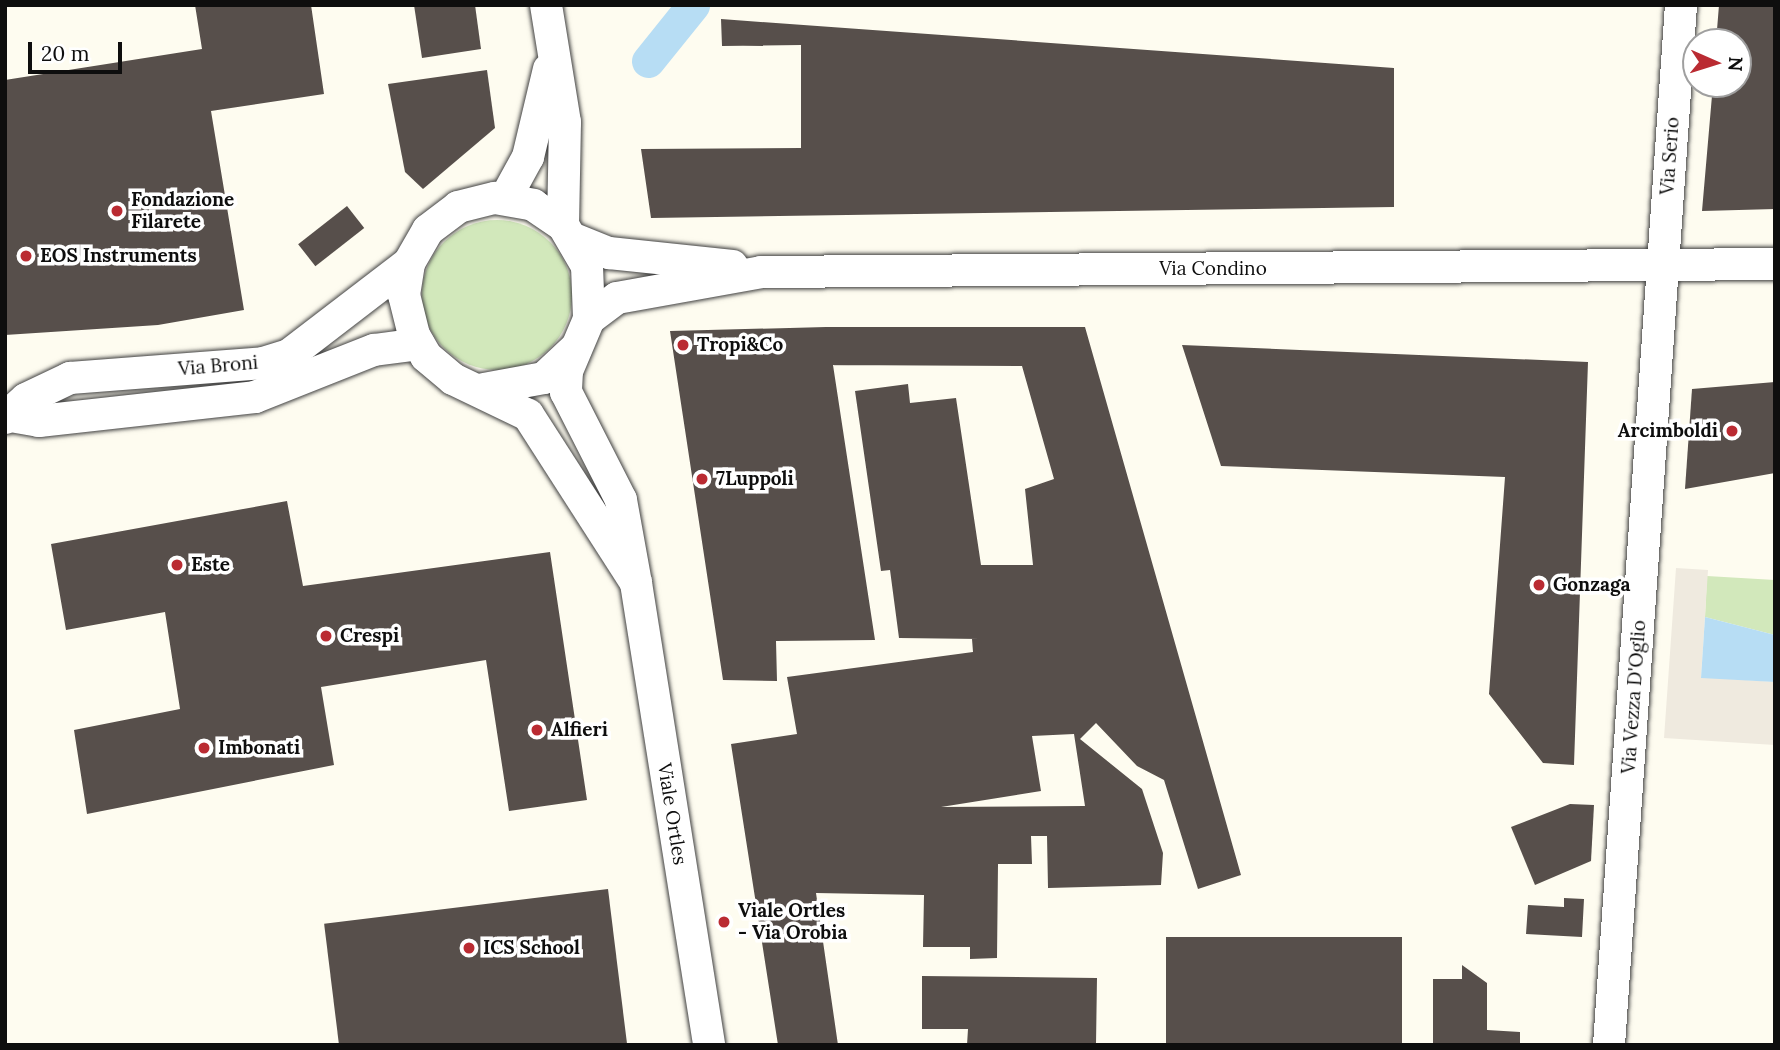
<!DOCTYPE html>
<html>
<head>
<meta charset="utf-8">
<style>
  body { margin:0 }
  #map { position:relative; width:1780px; height:1050px; overflow:hidden; background:#fefcf0; font-family:Lora,serif }
  div>[style] { position:absolute }
  .green>* { inset:0; background:#d2e8bb }
  .round { border-radius:50% }
  .plaza>* { inset:0; background:#efeadf }
  .water>* { inset:0; background:#b7ddf4 }
  .canal>* { height:33px; margin:-16.5px; padding:0 16.5px; transform-origin:16.5px; border-radius:16.5px; background:#b7ddf4 }
  .building>* { inset:0; background:#574f4b; transform-origin:0 0 }
  .roads { filter:drop-shadow(0 0 2px #414141) drop-shadow(0 0 2px #414141) }
  .minor>* { height:32px; margin:-16px; padding:0 16px; transform-origin:16px; border-radius:16px; background:#fff }
  .dots>* { width:19px; height:19px; translate:-50% -50%; box-sizing:border-box; border:4px solid #fff; border-radius:50% }
  span { translate:-50% -50%; white-space:nowrap; text-align:center; line-height:1.15; -webkit-text-stroke:7px #fff; paint-order:stroke }
  .street-label { font-size:19px; color:#0e0e0e }
  .poi-label { font-size:19px; color:#0e0e0e; font-weight:700 }
  .left { translate:0 -50%; text-align:left }
  .right { translate:-100% -50%; text-align:right }
  .frame { position:absolute; inset:0; border:7px solid #0e0e0e; pointer-events:none }
  .north { position:absolute; left:1682px; top:28px; width:70px; height:70px; box-sizing:border-box; background:#fff; border:2px solid #9f9f9f; border-radius:50%; rotate:93deg; font-size:19px; font-weight:700; line-height:28px; text-align:center; color:#0e0e0e }
  .north::after { content:''; display:block; margin:auto; width:24px; height:32px; background:#ba2b32; clip-path:polygon(50% 0,100% 100%,50% 72%,0 100%) }
  .scale { position:absolute; left:28px; top:42px; width:94px; height:32px; box-sizing:border-box; border:4px solid #0e0e0e; border-top:0; padding-left:9px; font-size:21px; line-height:24px; white-space:nowrap; color:#0e0e0e; -webkit-text-stroke:5px #fff; paint-order:stroke }
</style>
</head>
<body>
<div id="map">
  <div class="green">
    <i class="round" style="left:422px;top:220px;width:150px;height:150px"></i>
    <i style="clip-path:polygon(1707px 576px,1775px 580px,1775px 635px,1705px 617px)"></i>
  </div>
  <div class="plaza">
    <i style="clip-path:polygon(1676px 568px,1708px 570px,1701px 677px,1775px 682px,1775px 745px,1664px 738px)"></i>
  </div>
  <div class="water">
    <i style="clip-path:polygon(1705px 617px,1775px 635px,1775px 682px,1701px 678px)"></i>
  </div>
  <div class="canal">
    <i style="left:648px;top:61px;width:72px;rotate:-51.2deg"></i>
  </div>
  <div class="building">
    <i style="clip-path:polygon(195px 5px,311px 5px,324px 94px,211px 111px,244px 310px,158px 325px,5px 335px,5px 80px,202px 49px)"></i>
    <i style="clip-path:polygon(414px 5px,475px 5px,481px 49px,422px 58px)"></i>
    <i style="clip-path:polygon(1719px 5px,1775px 5px,1775px 209px,1702px 211px,1713px 84px,1738px 84px,1738px 42px,1716px 42px)"></i>
    <i style="clip-path:polygon(721px 19px,1394px 68px,1394px 207px,651px 218px,641px 149px,801px 148px,801px 45px,722px 46px)"></i>
    <i style="clip-path:polygon(487px 70px,495px 128px,423px 189px,405px 172px,388px 84px)"></i>
    <i style="left:347px;top:206px;width:28px;height:62px;rotate:52deg"></i>
    <i style="clip-path:polygon(evenodd,826px 327px,1085px 327px,1241px 875px,1198px 889px,1164px 780px,1137px 766px,1096px 723px,1080px 739px,1142px 789px,1163px 853px,1161px 885px,1048px 888px,1047px 836px,1031px 836px,1032px 864px,998px 864px,997px 958px,970px 959px,970px 947px,923px 947px,924px 895px,816px 893px,838px 1045px,778px 1045px,731px 744px,797px 734px,787px 677px,973px 652px,972px 639px,980px 639px,899px 638px,890px 570px,881px 571px,855px 391px,908px 384px,910px 403px,956px 398px,981px 565px,1033px 565px,1025px 489px,1054px 479px,1022px 366px,833px 365px,875px 640px,776px 641px,777px 681px,723px 680px,670px 331px,826px 327px,1074px 734px,1085px 806px,941px 807px,1041px 791px,1032px 736px,1074px 734px)"></i>
    <i style="clip-path:polygon(1182px 345px,1588px 362px,1574px 765px,1543px 763px,1489px 694px,1505px 477px,1221px 466px)"></i>
    <i style="clip-path:polygon(1775px 382px,1775px 473px,1685px 489px,1692px 389px)"></i>
    <i style="clip-path:polygon(287px 501px,303px 586px,550px 552px,587px 800px,509px 811px,486px 660px,321px 687px,334px 765px,87px 814px,74px 730px,180px 709px,165px 612px,66px 630px,51px 544px)"></i>
    <i style="clip-path:polygon(1570px 804px,1594px 805px,1591px 861px,1535px 885px,1511px 827px)"></i>
    <i style="left:608px;top:889px;width:157px;height:286px;rotate:83deg"></i>
    <i style="clip-path:polygon(1564px 898px,1584px 899px,1582px 937px,1526px 934px,1528px 905px,1564px 907px)"></i>
    <i style="left:1166px;top:937px;width:236px;height:108px"></i>
    <i style="clip-path:polygon(1462px 965px,1487px 983px,1487px 1030px,1520px 1032px,1520px 1045px,1433px 1045px,1433px 979px,1462px 979px)"></i>
    <i style="clip-path:polygon(922px 976px,1097px 978px,1096px 1045px,967px 1045px,968px 1029px,922px 1029px)"></i>
  </div>
  <div class="roads">
    <div class="minor">
      <i style="left:546px;top:5px;width:119px;rotate:80.8deg"></i>
      <i style="left:565px;top:122px;width:103px;rotate:91.1deg"></i>
      <i style="left:505px;top:199px;width:48px;rotate:-61.3deg"></i>
      <i style="left:528px;top:157px;width:90px;rotate:-76.6deg"></i>
      <i style="left:574px;top:239px;width:38px;rotate:22deg"></i>
      <i style="left:609px;top:253px;width:124px;rotate:6deg"></i>
      <i style="left:589px;top:319px;width:35px;rotate:-37deg"></i>
      <i style="left:617px;top:298px;width:146px;rotate:-10.2deg"></i>
      <i style="left:761px;top:272px;width:1014px;rotate:-0.45deg"></i>
      <i style="left:484px;top:389px;width:61px;rotate:-10.4deg"></i>
      <i style="left:544px;top:378px;width:44px;rotate:-43.2deg"></i>
      <i style="left:5px;top:415px;width:35px;rotate:10deg"></i>
      <i style="left:39px;top:421px;width:217px;rotate:-6.3deg"></i>
      <i style="left:255px;top:397px;width:128px;rotate:-21.6deg"></i>
      <i style="left:374px;top:350px;width:45px;rotate:-7.6deg"></i>
      <i style="left:5px;top:418px;width:28px;rotate:-42deg"></i>
      <i style="left:26px;top:399px;width:49px;rotate:-25.5deg"></i>
      <i style="left:70px;top:378px;width:194px;rotate:-4.4deg"></i>
      <i style="left:263px;top:363px;width:27px;rotate:-17deg"></i>
      <i style="left:289px;top:355px;width:151px;rotate:-37.5deg"></i>
      <i style="left:636px;top:583px;width:200px;rotate:-122.7deg"></i>
      <i style="left:528px;top:415px;width:83px;rotate:-154.4deg"></i>
      <i style="left:453px;top:379px;width:35px;rotate:-140deg"></i>
      <i style="left:426px;top:356px;width:24px;rotate:-120deg"></i>
      <i style="left:414px;top:335px;width:41px;rotate:-104deg"></i>
      <i style="left:404px;top:295px;width:32px;rotate:-81deg"></i>
      <i style="left:409px;top:263px;width:38px;rotate:-60deg"></i>
      <i style="left:428px;top:230px;width:38px;rotate:-37deg"></i>
      <i style="left:458px;top:207px;width:38px;rotate:-14deg"></i>
      <i style="left:495px;top:198px;width:39px;rotate:10deg"></i>
      <i style="left:533px;top:205px;width:36px;rotate:34deg"></i>
      <i style="left:563px;top:225px;width:48px;rotate:59.7deg"></i>
      <i style="left:587px;top:266px;width:53px;rotate:87.8deg"></i>
      <i style="left:589px;top:319px;width:56px;rotate:112.9deg"></i>
      <i style="left:567px;top:371px;width:21px;rotate:93deg"></i>
      <i style="left:566px;top:392px;width:121px;rotate:63deg"></i>
      <i style="left:621px;top:500px;width:84px;rotate:79.8deg"></i>
      <i style="left:636px;top:583px;width:468px;rotate:81deg"></i>
      <i style="left:1609px;top:1045px;width:1042px;rotate:-86.04deg"></i>
    </div>
  </div>
  <div class="dots">
    <i style="left:117px;top:211px;background:#ba2b32"></i>
    <i style="left:26px;top:256px;background:#ba2b32"></i>
    <i style="left:683px;top:345px;background:#ba2b32"></i>
    <i style="left:1732px;top:431px;background:#ba2b32"></i>
    <i style="left:702px;top:479px;background:#ba2b32"></i>
    <i style="left:177px;top:565px;background:#ba2b32"></i>
    <i style="left:1539px;top:585px;background:#ba2b32"></i>
    <i style="left:326px;top:636px;background:#ba2b32"></i>
    <i style="left:537px;top:730px;background:#ba2b32"></i>
    <i style="left:204px;top:748px;background:#ba2b32"></i>
    <i style="left:724px;top:922px;background:#ba2b32"></i>
    <i style="left:469px;top:948px;background:#ba2b32"></i>
  </div>
  <div class="street-label">
    <span style="left:1670px;top:156px;rotate:-86deg">Via Serio</span>
    <span style="left:1213px;top:269px">Via Condino</span>
    <span style="left:218px;top:366px;rotate:-5deg">Via Broni</span>
    <span style="left:1634px;top:697px;rotate:-86deg">Via Vezza D'Oglio</span>
    <span style="left:672px;top:814px;rotate:81deg">Viale Ortles</span>
  </div>
  <div class="poi-label">
    <span class="left" style="left:131px;top:211px">Fondazione<br>Filarete</span>
    <span class="left" style="left:40px;top:256px">EOS Instruments</span>
    <span class="left" style="left:697px;top:345px">Tropi&amp;Co</span>
    <span class="right" style="left:1718px;top:431px">Arcimboldi</span>
    <span class="left" style="left:716px;top:479px">7Luppoli</span>
    <span class="left" style="left:191px;top:565px">Este</span>
    <span class="left" style="left:1553px;top:585px">Gonzaga</span>
    <span class="left" style="left:340px;top:636px">Crespi</span>
    <span class="left" style="left:551px;top:730px">Alfieri</span>
    <span class="left" style="left:218px;top:748px">Imbonati</span>
    <span class="left" style="left:738px;top:922px">Viale Ortles<br>- Via Orobia</span>
    <span class="left" style="left:483px;top:948px">ICS School</span>
  </div>
  <div class="frame"></div>
  <div class="north">N</div>
  <div class="scale">20 m</div>
</div>
</body>
</html>
